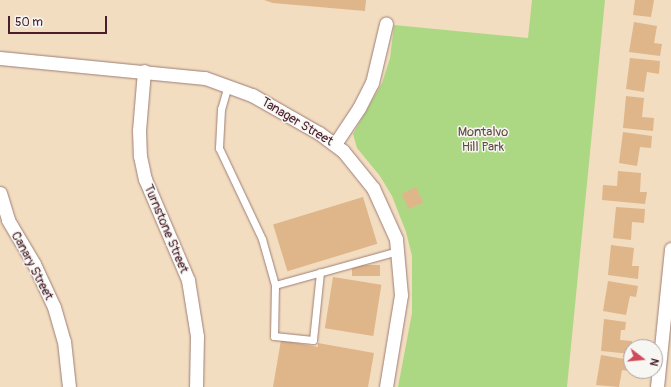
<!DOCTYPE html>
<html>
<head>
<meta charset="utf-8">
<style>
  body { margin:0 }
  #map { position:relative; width:671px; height:387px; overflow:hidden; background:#f3ddc0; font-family:Pangolin,sans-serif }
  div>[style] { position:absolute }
  .green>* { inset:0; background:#add883 }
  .building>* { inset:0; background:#dfb58a; transform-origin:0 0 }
  .roads { filter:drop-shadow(0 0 1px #9e7e76) drop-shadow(0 0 1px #9e7e76) }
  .lane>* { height:7px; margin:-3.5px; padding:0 3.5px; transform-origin:3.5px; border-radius:3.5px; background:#fff }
  .street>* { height:13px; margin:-6.5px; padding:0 6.5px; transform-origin:6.5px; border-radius:6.5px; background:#fff }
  span { translate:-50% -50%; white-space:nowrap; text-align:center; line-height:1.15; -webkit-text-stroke:3px #f6f6f2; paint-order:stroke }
  .street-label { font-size:13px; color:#4a1f2b }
  .park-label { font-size:13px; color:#634d41 }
  .north { position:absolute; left:623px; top:339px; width:40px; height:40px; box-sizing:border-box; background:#f6f6f2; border:1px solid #b1a0a2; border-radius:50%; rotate:106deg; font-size:11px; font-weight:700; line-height:16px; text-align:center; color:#4a1f2b }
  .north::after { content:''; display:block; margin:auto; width:14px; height:18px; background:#d1495b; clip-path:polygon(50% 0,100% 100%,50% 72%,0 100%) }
  .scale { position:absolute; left:8px; top:16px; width:99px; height:18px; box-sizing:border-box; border:2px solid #4a1f2b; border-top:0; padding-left:5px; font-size:12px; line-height:14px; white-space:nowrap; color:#4a1f2b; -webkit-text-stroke:3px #f6f6f2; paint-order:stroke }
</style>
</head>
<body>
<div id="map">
  <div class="green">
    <i style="clip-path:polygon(532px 0,605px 0,567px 387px,398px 387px,412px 313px,412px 256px,406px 232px,392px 196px,380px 176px,357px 148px,353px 134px,382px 83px,390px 58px,394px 25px,528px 38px)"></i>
  </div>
  <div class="building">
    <i style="clip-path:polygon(264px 0,366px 0,365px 11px,273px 3px)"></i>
    <i style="clip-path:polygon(635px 0,654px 0,651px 17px,633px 15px)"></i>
    <i style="clip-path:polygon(634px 22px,657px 26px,654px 43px,662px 44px,660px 56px,629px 52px)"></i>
    <i style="clip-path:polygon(630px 58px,660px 61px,659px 74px,647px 72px,644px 92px,626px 89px)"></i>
    <i style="clip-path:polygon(626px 96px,644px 98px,642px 117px,654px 118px,653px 131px,623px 128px)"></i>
    <i style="clip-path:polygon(623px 132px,652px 136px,651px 148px,640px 147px,637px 166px,619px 163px)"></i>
    <i style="clip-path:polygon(618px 171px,641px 173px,640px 192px,647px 192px,645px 204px,602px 200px,603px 185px,617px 186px)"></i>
    <i style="left:416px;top:187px;width:17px;height:16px;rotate:65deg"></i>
    <i style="left:363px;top:197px;width:49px;height:94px;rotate:73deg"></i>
    <i style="clip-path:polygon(616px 207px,645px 209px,644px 223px,632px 222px,631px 240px,613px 238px)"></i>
    <i style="clip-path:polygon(611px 245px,634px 248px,632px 266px,639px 266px,638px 279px,608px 275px)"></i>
    <i style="left:380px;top:265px;width:11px;height:28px;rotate:90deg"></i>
    <i style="left:333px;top:277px;width:49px;height:52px;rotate:9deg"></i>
    <i style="clip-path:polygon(608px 281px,638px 286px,636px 297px,630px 296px,626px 315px,603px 311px)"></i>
    <i style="clip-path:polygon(604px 319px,626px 322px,625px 330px,621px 330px,620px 340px,632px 341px,631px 354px,601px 351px)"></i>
    <i style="clip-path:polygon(281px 340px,318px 347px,318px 343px,374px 353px,368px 387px,273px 387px)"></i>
    <i style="clip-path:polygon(601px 355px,630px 360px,628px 371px,622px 370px,619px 387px,596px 385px)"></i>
  </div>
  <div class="roads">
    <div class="lane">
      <i style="left:228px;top:85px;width:25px;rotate:106deg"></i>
      <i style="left:221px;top:109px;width:39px;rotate:93deg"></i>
      <i style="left:219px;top:148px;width:101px;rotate:64.7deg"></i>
      <i style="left:262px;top:239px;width:48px;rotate:74.2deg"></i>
      <i style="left:275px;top:285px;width:128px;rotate:-15.5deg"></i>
      <i style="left:275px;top:285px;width:51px;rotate:91.1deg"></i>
      <i style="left:274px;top:336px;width:39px;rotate:6deg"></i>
      <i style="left:313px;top:340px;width:68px;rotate:-84.1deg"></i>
    </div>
    <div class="street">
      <i style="left:0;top:58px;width:206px;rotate:5.6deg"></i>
      <i style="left:205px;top:78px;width:50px;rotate:19.9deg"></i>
      <i style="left:252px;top:95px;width:77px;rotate:29.6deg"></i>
      <i style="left:319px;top:133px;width:30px;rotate:37deg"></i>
      <i style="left:343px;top:151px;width:48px;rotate:51deg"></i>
      <i style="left:373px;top:188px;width:56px;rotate:65.7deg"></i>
      <i style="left:396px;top:239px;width:56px;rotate:84.9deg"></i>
      <i style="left:401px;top:295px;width:93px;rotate:99.3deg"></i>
      <i style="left:144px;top:71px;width:59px;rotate:94.8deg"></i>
      <i style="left:139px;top:130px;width:26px;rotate:88deg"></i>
      <i style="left:140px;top:156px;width:24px;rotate:78deg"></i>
      <i style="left:145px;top:179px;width:110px;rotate:66.9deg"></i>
      <i style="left:188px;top:280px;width:57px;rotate:80.9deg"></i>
      <i style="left:197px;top:336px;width:51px;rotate:91.1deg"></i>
      <i style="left:335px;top:144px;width:43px;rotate:-56.3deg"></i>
      <i style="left:359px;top:108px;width:28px;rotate:-63deg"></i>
      <i style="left:372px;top:83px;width:61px;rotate:-76.7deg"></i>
      <i style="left:0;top:193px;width:28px;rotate:73deg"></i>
      <i style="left:8px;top:220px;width:51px;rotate:59.4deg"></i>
      <i style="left:34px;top:264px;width:47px;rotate:65.1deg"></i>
      <i style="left:54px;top:307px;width:35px;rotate:74deg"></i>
      <i style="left:64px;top:341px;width:46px;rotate:83.8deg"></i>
      <i style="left:657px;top:387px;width:139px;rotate:-84.2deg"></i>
    </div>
  </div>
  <div class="street-label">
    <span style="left:297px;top:122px;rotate:31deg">Tanager Street</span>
    <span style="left:166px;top:229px;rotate:67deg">Turnstone Street</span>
    <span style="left:32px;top:266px;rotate:62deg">Canary Street</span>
  </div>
  <div class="park-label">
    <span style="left:483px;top:140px">Montalvo<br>Hill Park</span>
  </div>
  <div class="north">N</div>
  <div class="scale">50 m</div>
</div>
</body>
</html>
